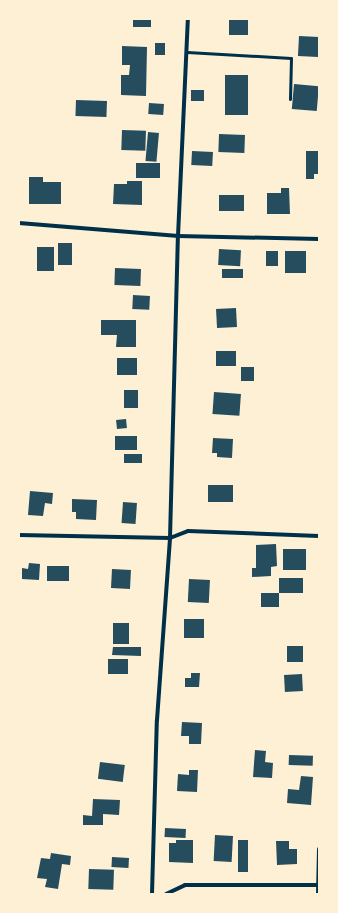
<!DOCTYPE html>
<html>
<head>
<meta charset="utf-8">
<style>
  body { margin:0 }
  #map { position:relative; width:338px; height:913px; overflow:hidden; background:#fdf0d5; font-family:"Source Sans 3",sans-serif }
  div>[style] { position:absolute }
  .building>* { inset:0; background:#264d5e; transform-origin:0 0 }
  .service>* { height:3px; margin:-1.5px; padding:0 1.5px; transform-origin:1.5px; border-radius:1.5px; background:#003049 }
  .minor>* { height:4px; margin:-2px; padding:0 2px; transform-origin:2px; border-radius:2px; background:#003049 }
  span { translate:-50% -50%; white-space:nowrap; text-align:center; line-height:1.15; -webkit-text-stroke:3.5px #fdf0d5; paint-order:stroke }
  .frame { position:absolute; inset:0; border:20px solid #fdf0d5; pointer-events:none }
</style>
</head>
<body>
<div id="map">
  <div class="building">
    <i style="left:133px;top:19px;width:18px;height:8px"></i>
    <i style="left:229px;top:19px;width:19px;height:16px"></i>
    <i style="left:299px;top:36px;width:20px;height:20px;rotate:3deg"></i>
    <i style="left:155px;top:43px;width:10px;height:12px"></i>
    <i style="clip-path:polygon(122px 46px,147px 47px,146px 96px,121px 95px,121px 75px,129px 75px,130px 65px,122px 65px)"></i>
    <i style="left:225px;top:75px;width:23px;height:40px"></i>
    <i style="left:294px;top:84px;width:25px;height:25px;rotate:5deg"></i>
    <i style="left:191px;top:90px;width:13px;height:11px"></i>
    <i style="left:76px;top:100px;width:31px;height:16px;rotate:2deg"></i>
    <i style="left:149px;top:103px;width:15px;height:11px;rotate:4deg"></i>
    <i style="left:122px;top:130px;width:24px;height:20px;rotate:2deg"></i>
    <i style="left:148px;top:132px;width:11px;height:29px;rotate:5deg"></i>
    <i style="left:219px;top:134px;width:26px;height:18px;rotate:2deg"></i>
    <i style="left:192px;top:151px;width:21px;height:14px;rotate:3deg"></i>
    <i style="clip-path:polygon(306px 151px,319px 151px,319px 174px,314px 174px,314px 179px,306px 179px)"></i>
    <i style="left:136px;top:163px;width:24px;height:15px"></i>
    <i style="clip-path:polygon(29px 177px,43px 177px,43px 182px,61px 182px,61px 204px,29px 204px)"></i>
    <i style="clip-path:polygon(127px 181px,142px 181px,142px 205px,113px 204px,114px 184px,127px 184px)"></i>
    <i style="clip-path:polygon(281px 188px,289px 188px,290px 214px,267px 214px,267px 193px,281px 193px)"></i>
    <i style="left:219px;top:195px;width:25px;height:16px"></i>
    <i style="left:58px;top:243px;width:14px;height:22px"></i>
    <i style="left:37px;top:247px;width:17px;height:24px"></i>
    <i style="left:219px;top:249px;width:22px;height:16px;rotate:3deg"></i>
    <i style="left:278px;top:251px;width:15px;height:12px;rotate:90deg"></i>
    <i style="left:285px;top:251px;width:21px;height:22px"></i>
    <i style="left:115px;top:268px;width:26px;height:17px;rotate:2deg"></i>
    <i style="left:222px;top:269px;width:21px;height:9px"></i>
    <i style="left:133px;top:295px;width:17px;height:14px;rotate:3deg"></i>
    <i style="left:236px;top:308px;width:19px;height:20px;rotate:87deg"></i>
    <i style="clip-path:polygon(101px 320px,136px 320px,136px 347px,116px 347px,117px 335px,101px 335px)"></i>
    <i style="left:216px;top:351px;width:20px;height:15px"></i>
    <i style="left:117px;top:358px;width:20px;height:17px"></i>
    <i style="left:241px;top:367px;width:13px;height:14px"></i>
    <i style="left:124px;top:390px;width:14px;height:18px"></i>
    <i style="left:214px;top:392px;width:27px;height:22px;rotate:4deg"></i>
    <i style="left:126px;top:419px;width:9px;height:10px;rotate:84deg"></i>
    <i style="left:115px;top:436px;width:22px;height:14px"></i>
    <i style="clip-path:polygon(213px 438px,233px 439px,232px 458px,217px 457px,217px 453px,212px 453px)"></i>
    <i style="left:124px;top:454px;width:18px;height:9px"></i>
    <i style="left:208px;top:485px;width:25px;height:17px"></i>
    <i style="clip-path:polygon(30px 491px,53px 493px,52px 504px,45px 503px,43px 516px,28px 515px)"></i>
    <i style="clip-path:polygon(72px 499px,97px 500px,96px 520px,76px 519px,76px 512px,72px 512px)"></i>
    <i style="left:123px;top:502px;width:14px;height:21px;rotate:4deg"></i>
    <i style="clip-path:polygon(276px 544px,277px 566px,271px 567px,271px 576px,252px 577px,252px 568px,256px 568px,256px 545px)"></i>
    <i style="left:283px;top:549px;width:23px;height:21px"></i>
    <i style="clip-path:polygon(29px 563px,40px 564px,39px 580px,22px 579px,22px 568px,28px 569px)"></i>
    <i style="left:47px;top:566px;width:22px;height:15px"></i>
    <i style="left:112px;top:569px;width:19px;height:19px;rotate:3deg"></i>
    <i style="left:279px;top:578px;width:24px;height:15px"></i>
    <i style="left:189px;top:579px;width:21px;height:23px;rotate:3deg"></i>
    <i style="left:279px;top:593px;width:14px;height:18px;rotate:90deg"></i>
    <i style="left:184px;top:619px;width:20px;height:19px"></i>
    <i style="left:113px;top:623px;width:16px;height:21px"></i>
    <i style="left:287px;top:646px;width:16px;height:16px"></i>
    <i style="clip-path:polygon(113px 647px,141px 647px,141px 656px,112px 655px)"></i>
    <i style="left:108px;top:659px;width:20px;height:15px"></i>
    <i style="clip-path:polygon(191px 673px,200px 673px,199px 687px,185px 687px,185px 678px,191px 678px)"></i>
    <i style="left:302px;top:674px;width:17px;height:18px;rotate:87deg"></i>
    <i style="clip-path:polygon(182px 722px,202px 723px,201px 744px,189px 744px,189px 736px,181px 736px)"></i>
    <i style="clip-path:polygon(255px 750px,266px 751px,265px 762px,273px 763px,272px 778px,253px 777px)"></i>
    <i style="left:289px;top:755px;width:24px;height:10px;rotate:2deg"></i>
    <i style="left:100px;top:762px;width:25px;height:17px;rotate:7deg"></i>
    <i style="clip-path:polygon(189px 770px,198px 770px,197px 792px,177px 791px,178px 774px,189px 775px)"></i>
    <i style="clip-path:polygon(301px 776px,313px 777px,311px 805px,287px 803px,288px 789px,299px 790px)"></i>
    <i style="clip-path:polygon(93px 799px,120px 800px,119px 815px,103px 814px,103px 825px,83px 825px,83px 815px,92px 816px)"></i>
    <i style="left:165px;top:828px;width:21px;height:9px;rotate:3deg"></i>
    <i style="left:215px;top:835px;width:18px;height:26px;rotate:3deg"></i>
    <i style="clip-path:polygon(176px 840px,193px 840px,193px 863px,169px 862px,169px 843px,176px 843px)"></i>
    <i style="left:238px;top:840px;width:10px;height:32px"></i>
    <i style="clip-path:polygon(276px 841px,289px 841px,289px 849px,297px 849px,297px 864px,277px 865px)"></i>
    <i style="clip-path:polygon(51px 853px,71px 856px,70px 865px,62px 864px,58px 889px,45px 887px,47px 879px,37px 878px,41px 858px,50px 859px)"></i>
    <i style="left:112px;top:857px;width:17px;height:10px;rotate:3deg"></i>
    <i style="left:89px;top:869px;width:25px;height:20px;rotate:2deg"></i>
  </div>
  <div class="service">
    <i style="left:187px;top:52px;width:104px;rotate:3.3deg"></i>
    <i style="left:291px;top:58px;width:41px;rotate:91.4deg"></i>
  </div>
  <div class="minor">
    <i style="left:19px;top:223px;width:160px;rotate:4.7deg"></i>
    <i style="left:178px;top:236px;width:141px;rotate:1.2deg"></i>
    <i style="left:19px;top:535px;width:151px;rotate:1.1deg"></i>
    <i style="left:170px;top:538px;width:19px;rotate:-21deg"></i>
    <i style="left:188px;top:531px;width:131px;rotate:2.2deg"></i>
    <i style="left:152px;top:894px;width:174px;rotate:-88.4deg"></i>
    <i style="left:157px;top:720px;width:182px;rotate:-85.9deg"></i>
    <i style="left:170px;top:538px;width:302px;rotate:-88.5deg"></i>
    <i style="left:178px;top:236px;width:217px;rotate:-87.4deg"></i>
    <i style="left:166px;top:894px;width:21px;rotate:-25deg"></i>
    <i style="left:185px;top:885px;width:134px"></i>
    <i style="left:318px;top:894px;width:45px;rotate:-88.7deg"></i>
  </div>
  <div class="frame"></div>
</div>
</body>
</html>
